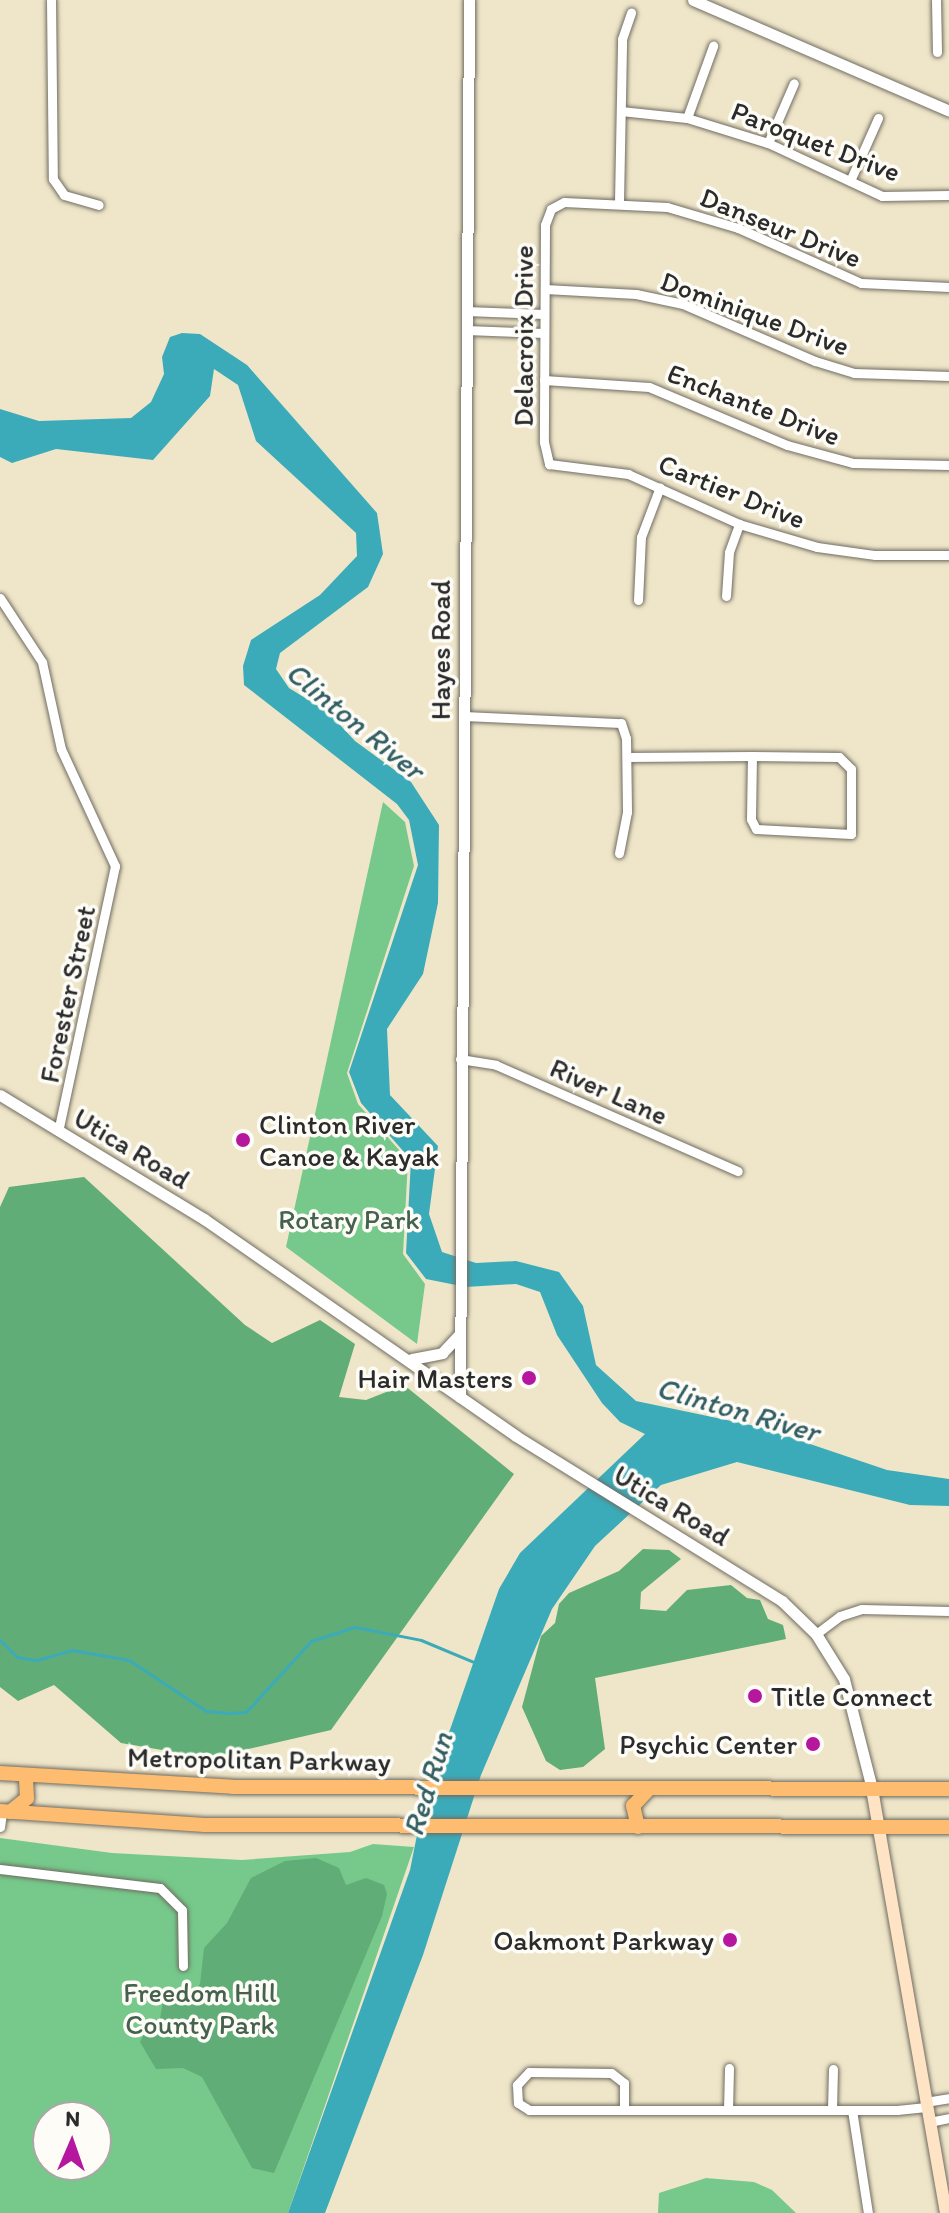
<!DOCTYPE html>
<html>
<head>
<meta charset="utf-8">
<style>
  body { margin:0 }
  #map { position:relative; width:949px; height:2213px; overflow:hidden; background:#efe6c9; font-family:Itim,sans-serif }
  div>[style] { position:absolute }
  .green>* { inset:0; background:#76c98b }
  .forest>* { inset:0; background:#60ad77 }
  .water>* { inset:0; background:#3cabb9 }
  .stream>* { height:3px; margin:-1.5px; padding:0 1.5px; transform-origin:1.5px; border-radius:1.5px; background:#3cabb9 }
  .roads { filter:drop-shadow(0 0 2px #706c62) drop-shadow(0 0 2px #706c62) }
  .minor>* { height:9px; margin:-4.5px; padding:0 4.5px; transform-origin:4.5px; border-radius:4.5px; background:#fff }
  .tertiary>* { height:11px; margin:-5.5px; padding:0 5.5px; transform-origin:5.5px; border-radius:5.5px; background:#fff }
  .secondary>* { height:12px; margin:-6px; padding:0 6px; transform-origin:6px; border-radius:6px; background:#fee4c5 }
  .primary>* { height:14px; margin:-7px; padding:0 7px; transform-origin:7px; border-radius:7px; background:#fdbc6f }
  .dots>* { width:22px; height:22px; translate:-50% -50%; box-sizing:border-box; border:4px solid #fdfcf7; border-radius:50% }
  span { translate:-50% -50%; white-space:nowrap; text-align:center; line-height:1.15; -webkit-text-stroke:7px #fdfcf7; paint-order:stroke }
  .street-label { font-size:28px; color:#2b2b2b }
  .poi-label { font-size:28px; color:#2b2b2b }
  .left { translate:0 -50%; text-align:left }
  .right { translate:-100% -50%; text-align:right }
  .park-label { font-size:28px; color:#45624d }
  .water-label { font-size:30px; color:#325e64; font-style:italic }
  .north { position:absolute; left:32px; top:2101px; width:80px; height:80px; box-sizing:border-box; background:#fdfcf7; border:2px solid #a9a8a5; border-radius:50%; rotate:2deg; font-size:22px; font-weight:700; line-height:32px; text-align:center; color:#2b2b2b }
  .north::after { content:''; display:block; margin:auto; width:28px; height:36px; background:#b5179e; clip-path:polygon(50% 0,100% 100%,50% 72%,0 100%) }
</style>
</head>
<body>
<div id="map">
  <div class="green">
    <i style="clip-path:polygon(383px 802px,405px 822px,414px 866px,347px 1073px,358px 1104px,408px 1160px,403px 1254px,425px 1284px,417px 1344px,286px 1247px)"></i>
    <i style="clip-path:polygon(evenodd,0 1838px,112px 1853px,242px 1860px,350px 1852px,373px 1844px,414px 1847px,288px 2213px,0 2213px,0 1838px,48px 2117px,96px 2117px,96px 2165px,48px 2165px,48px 2117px)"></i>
    <i style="clip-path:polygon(706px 2178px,754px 2182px,772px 2190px,796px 2213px,658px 2213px,659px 2193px)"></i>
  </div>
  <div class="forest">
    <i style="clip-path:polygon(84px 1177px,245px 1325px,272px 1343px,320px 1320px,355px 1344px,339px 1397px,366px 1400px,404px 1385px,514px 1474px,331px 1730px,209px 1758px,121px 1743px,54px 1685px,18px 1701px,0 1687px,0 1207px,9px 1187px)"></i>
    <i style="clip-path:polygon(643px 1549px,669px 1550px,681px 1559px,641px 1592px,640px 1609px,666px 1611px,687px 1590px,731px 1585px,747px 1598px,760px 1600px,768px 1619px,783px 1625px,786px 1639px,595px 1678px,605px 1749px,583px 1767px,560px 1770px,546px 1761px,522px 1707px,541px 1636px,555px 1623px,559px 1604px,569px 1593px,619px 1571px)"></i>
    <i style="clip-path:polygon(316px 1858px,339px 1868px,346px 1885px,366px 1878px,384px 1885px,387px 1894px,382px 1916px,274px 2173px,252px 2168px,202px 2077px,183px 2068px,156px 2069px,140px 2042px,145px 2032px,158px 2029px,163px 2002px,190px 1996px,200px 1984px,204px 1948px,227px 1923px,251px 1878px,285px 1861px)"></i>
  </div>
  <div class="water">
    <i style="clip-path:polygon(182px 333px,200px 334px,247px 365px,377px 513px,383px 554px,368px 587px,280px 653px,276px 669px,289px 688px,328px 712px,355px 741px,411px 782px,439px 825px,438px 903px,423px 974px,387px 1029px,390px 1095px,438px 1146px,429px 1214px,442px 1252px,476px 1263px,516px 1261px,559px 1272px,583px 1306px,596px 1365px,636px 1401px,760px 1427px,887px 1470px,949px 1479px,949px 1506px,910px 1505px,737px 1462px,661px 1485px,595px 1546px,552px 1609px,481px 1775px,423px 1955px,325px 2213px,288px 2213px,410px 1870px,422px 1810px,499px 1589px,520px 1553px,645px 1434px,620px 1422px,602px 1403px,557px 1335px,540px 1292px,516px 1284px,466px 1287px,426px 1279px,406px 1253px,411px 1160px,361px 1103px,349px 1072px,418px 865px,409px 820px,397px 804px,244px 685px,243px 666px,251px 640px,320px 595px,357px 556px,356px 533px,256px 441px,238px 385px,214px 369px,210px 396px,153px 460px,56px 449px,12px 463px,0 457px,0 409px,39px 421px,131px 418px,151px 402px,164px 374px,162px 357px,170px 337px)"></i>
  </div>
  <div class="stream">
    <i style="left:0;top:1640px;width:24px;rotate:45deg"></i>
    <i style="left:17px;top:1657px;width:20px;rotate:9deg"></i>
    <i style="left:37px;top:1660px;width:36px;rotate:-16deg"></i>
    <i style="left:72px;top:1650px;width:58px;rotate:10deg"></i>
    <i style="left:129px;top:1660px;width:92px;rotate:33.5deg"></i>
    <i style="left:206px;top:1711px;width:23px;rotate:5deg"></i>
    <i style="left:229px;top:1713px;width:17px;rotate:-3deg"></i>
    <i style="left:246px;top:1712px;width:96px;rotate:-47.5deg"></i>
    <i style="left:311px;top:1641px;width:46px;rotate:-17.7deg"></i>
    <i style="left:355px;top:1627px;width:67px;rotate:11.1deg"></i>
    <i style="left:421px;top:1640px;width:60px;rotate:22.7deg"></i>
  </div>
  <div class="roads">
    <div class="minor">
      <i style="left:51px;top:0;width:179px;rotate:89.4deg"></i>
      <i style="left:53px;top:179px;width:19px;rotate:55deg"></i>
      <i style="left:64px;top:195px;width:36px;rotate:16deg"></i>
      <i style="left:936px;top:0;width:52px;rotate:88.9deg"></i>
      <i style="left:621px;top:111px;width:66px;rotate:6.1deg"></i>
      <i style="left:687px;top:118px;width:85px;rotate:17.2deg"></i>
      <i style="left:768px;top:143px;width:126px;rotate:24.9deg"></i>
      <i style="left:882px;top:196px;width:67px;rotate:-0.9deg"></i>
      <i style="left:687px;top:118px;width:77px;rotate:-70.1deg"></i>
      <i style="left:768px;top:143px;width:65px;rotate:-66.6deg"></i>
      <i style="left:850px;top:181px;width:69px;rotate:-66deg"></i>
      <i style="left:619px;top:202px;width:163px;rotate:-88.9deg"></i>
      <i style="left:622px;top:39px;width:28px;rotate:-71deg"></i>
      <i style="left:949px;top:287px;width:88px;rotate:-177.4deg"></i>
      <i style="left:861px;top:283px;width:135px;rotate:-155.9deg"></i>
      <i style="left:738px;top:228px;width:74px;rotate:-163.5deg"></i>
      <i style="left:667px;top:207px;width:103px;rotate:-177.2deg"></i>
      <i style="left:564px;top:202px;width:15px;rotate:152deg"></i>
      <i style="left:551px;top:209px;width:17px;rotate:111deg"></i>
      <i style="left:545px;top:225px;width:217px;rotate:90.3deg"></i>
      <i style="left:544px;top:442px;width:23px;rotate:77deg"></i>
      <i style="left:549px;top:464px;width:80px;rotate:7.2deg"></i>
      <i style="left:628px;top:474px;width:122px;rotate:24.2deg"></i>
      <i style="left:739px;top:524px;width:81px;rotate:16.4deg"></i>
      <i style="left:817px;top:547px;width:59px;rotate:7.9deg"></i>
      <i style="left:875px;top:555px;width:74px"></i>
      <i style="left:545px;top:289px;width:91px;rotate:3.1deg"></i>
      <i style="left:636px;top:294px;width:48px;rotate:12deg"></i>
      <i style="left:683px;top:304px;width:144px;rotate:23.4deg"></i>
      <i style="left:815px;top:361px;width:41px;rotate:17.1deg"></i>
      <i style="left:854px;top:373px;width:95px;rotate:1.8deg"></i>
      <i style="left:466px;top:311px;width:78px;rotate:2.2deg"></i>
      <i style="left:466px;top:330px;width:78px;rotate:2.2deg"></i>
      <i style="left:544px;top:380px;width:105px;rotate:3.8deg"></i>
      <i style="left:649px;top:387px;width:150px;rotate:22.8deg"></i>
      <i style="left:787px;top:445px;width:68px;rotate:15.3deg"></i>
      <i style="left:853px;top:463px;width:96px;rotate:1.2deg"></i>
      <i style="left:726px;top:596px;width:44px;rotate:-86.1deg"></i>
      <i style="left:729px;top:552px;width:30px;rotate:-70deg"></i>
      <i style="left:0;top:598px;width:77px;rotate:56.7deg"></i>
      <i style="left:42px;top:662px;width:89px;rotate:77.7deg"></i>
      <i style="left:61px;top:749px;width:129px;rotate:65.2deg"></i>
      <i style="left:115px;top:866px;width:271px;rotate:102.1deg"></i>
      <i style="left:638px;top:600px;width:63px;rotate:-87.3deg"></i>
      <i style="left:641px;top:537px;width:53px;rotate:-69.2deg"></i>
      <i style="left:464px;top:716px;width:157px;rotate:2.6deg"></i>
      <i style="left:621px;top:723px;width:16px;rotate:72deg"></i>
      <i style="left:626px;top:738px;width:74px;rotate:89.2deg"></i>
      <i style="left:627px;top:812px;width:42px;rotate:101deg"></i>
      <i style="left:627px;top:757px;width:125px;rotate:-0.5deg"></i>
      <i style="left:752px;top:756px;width:87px;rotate:0.7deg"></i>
      <i style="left:839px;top:757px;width:17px;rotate:45deg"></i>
      <i style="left:851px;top:769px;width:65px;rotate:90deg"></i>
      <i style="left:851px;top:834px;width:95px;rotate:-177deg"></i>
      <i style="left:756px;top:829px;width:11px;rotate:-117deg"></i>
      <i style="left:751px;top:819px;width:63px;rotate:-89.1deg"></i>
      <i style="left:460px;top:1059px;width:36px;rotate:9deg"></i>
      <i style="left:496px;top:1065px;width:264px;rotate:23.7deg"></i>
      <i style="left:816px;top:1634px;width:30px;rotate:-37deg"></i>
      <i style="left:840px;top:1616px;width:23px;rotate:-18deg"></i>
      <i style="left:862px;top:1609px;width:87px;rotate:1.3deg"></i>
      <i style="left:0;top:1827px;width:15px;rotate:-82deg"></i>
      <i style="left:0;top:1869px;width:161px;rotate:6.8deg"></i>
      <i style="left:160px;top:1888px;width:31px;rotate:45deg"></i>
      <i style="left:182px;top:1910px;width:56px;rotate:89deg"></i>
      <i style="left:925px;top:2102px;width:24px;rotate:-9deg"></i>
      <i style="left:624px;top:2110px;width:27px;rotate:-90deg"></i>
      <i style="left:624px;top:2083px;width:16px;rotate:-142deg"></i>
      <i style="left:611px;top:2073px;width:82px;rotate:-179.3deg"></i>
      <i style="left:529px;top:2072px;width:18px;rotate:133deg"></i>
      <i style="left:517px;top:2085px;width:18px;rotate:87deg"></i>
      <i style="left:518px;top:2103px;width:13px;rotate:32deg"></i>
      <i style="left:529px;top:2110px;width:368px"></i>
      <i style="left:897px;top:2110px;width:29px;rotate:-6deg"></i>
      <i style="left:728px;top:2110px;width:42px;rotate:-88.6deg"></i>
      <i style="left:832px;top:2110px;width:41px;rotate:-88.6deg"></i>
      <i style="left:852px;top:2110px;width:104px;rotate:81.2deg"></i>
      <i style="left:929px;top:2122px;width:20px;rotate:-11deg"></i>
    </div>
    <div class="tertiary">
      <i style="left:693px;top:0;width:279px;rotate:23.4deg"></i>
      <i style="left:0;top:1095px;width:239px;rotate:31.3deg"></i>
      <i style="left:204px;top:1219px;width:380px;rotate:34.8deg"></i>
      <i style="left:516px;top:1436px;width:313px;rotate:31.8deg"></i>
      <i style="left:782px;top:1601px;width:47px;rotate:44.1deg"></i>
      <i style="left:816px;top:1634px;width:53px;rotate:58.1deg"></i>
      <i style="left:844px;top:1679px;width:114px;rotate:75.7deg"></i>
      <i style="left:412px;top:1359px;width:31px;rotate:-11deg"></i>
      <i style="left:442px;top:1353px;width:26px;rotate:-47deg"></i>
      <i style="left:460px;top:1397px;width:1397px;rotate:-89.63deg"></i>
    </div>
    <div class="secondary">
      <i style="left:872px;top:1789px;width:430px;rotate:80.1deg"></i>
    </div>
    <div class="primary">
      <i style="left:0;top:1773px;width:233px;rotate:3.4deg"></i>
      <i style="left:233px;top:1787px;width:716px;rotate:0.16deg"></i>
      <i style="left:0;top:1811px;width:205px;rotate:3.9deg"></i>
      <i style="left:205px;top:1825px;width:744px;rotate:0.15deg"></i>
      <i style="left:10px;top:1812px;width:22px;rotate:-39deg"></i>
      <i style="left:27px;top:1798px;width:22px;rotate:-93deg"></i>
      <i style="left:638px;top:1827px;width:22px;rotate:-103deg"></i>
      <i style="left:633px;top:1806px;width:23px;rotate:-47deg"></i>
    </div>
  </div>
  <div class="dots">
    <i style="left:243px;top:1140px;background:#b5179e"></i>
    <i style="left:529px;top:1378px;background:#b5179e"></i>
    <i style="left:755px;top:1696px;background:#b5179e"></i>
    <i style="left:813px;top:1744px;background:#b5179e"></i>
    <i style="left:730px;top:1940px;background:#b5179e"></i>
  </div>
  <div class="street-label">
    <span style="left:816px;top:141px;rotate:21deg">Paroquet Drive</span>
    <span style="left:781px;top:227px;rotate:22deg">Danseur Drive</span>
    <span style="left:755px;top:313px;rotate:20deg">Dominique Drive</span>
    <span style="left:523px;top:336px;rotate:-90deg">Delacroix Drive</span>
    <span style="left:754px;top:404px;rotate:21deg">Enchante Drive</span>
    <span style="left:732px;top:491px;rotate:22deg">Cartier Drive</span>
    <span style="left:440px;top:650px;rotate:-90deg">Hayes Road</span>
    <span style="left:67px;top:994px;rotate:-78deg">Forester Street</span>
    <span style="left:609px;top:1091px;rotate:24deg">River Lane</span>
    <span style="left:132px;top:1148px;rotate:31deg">Utica Road</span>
    <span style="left:672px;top:1505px;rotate:31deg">Utica Road</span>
    <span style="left:259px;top:1759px;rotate:1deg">Metropolitan Parkway</span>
  </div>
  <div class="poi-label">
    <span class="left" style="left:259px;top:1140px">Clinton River<br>Canoe &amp; Kayak</span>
    <span class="right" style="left:513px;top:1378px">Hair Masters</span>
    <span class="left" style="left:771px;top:1696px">Title Connect</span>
    <span class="right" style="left:797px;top:1744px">Psychic Center</span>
    <span class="right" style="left:714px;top:1940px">Oakmont Parkway</span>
  </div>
  <div class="park-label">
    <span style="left:349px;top:1219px">Rotary Park</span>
    <span style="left:200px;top:2008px">Freedom Hill<br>County Park</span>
  </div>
  <div class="water-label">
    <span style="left:355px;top:721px;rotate:39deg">Clinton River</span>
    <span style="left:738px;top:1410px;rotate:16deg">Clinton River</span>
    <span style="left:428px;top:1784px;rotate:-73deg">Red Run</span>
  </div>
  <div class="north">N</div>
</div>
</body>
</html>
